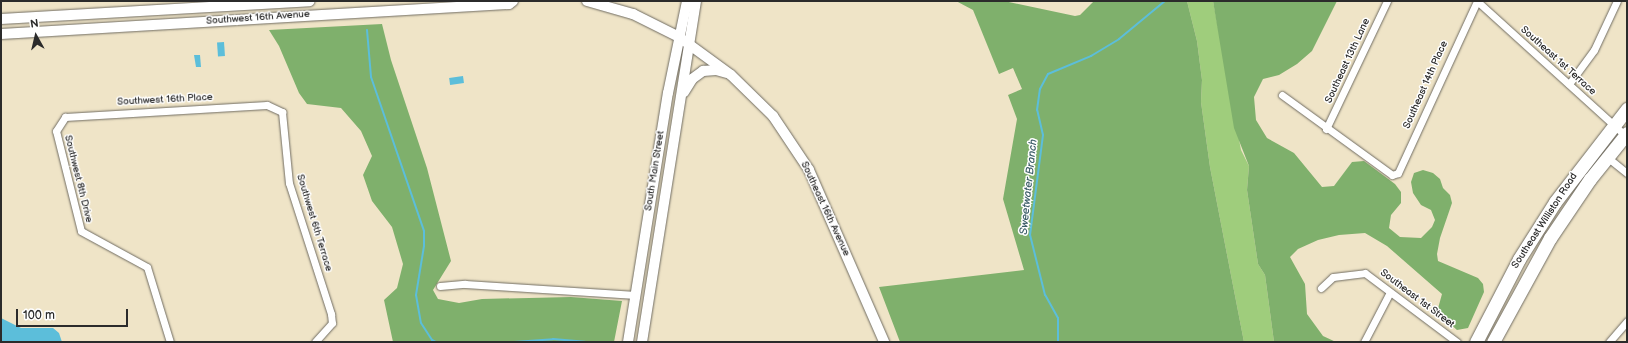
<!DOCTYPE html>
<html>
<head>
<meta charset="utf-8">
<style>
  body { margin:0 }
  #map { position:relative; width:1628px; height:343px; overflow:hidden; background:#efe4c7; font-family:"Balsamiq Sans",sans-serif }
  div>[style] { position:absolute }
  .green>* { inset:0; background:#9fcd7c }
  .forest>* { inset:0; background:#7fb06c }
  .water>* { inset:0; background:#5cbeda; transform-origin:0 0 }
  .stream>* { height:2px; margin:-1px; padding:0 1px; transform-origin:1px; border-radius:1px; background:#5cbeda }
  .roads { filter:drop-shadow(0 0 1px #706c62) drop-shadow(0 0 1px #706c62) }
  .street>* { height:7px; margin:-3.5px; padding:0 3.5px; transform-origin:3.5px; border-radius:3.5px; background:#fff }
  .secondary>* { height:10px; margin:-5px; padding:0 5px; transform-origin:5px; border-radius:5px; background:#fff }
  .highway>* { height:13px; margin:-6.5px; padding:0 6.5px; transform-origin:6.5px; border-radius:6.5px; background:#fff }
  span { translate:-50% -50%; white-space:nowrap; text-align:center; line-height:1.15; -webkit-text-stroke:3px #fff; paint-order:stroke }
  .street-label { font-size:10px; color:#2b2b2b }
  .water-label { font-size:11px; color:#3c5e68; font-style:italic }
  .frame { position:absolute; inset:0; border:2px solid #2b2b2b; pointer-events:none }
  .north { position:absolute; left:16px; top:16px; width:40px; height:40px; -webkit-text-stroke:3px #fff; paint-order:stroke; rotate:352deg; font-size:11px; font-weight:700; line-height:16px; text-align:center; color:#2b2b2b }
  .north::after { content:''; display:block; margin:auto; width:14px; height:18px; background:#2b2b2b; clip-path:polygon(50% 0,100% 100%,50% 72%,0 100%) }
  .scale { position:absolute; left:16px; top:309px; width:112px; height:18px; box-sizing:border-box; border:2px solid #2b2b2b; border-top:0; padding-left:5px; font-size:12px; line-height:14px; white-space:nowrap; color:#2b2b2b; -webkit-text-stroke:3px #fff; paint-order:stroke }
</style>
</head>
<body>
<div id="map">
  <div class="green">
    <i style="clip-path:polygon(1187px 1px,1213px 1px,1241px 150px,1249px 166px,1247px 190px,1258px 264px,1265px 275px,1274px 342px,1244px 342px,1210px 167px,1201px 102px,1202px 80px,1197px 41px)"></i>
  </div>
  <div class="forest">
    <i style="clip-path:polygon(956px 1px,1004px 1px,1075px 16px,1080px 15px,1094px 1px,1187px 1px,1197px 41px,1202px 80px,1201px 102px,1210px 167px,1244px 342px,900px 342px,879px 287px,1024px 270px,1003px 199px,1017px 119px,1008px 95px,1022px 89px,1013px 68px,999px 74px,973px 10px)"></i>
    <i style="clip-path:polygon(1213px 1px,1337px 1px,1312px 51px,1297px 64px,1279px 75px,1263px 79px,1254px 97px,1256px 120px,1267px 138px,1294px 153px,1322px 187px,1334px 186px,1352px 162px,1364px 161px,1395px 184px,1401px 192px,1401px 203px,1391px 215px,1389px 228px,1400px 237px,1421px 238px,1432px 227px,1435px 220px,1431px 210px,1421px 205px,1413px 193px,1411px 182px,1414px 173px,1423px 170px,1433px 173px,1440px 179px,1443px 188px,1450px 195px,1452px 203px,1440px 238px,1437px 254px,1438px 261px,1478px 278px,1483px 284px,1484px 292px,1468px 328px,1457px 330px,1437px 312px,1442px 294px,1387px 246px,1365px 233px,1339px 235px,1318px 240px,1298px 249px,1290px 257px,1305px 284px,1307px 314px,1323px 336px,1336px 342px,1274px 342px,1265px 275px,1258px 264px,1247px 190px,1249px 166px,1234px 128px)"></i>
    <i style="clip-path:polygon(382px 24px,391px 60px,427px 168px,451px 261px,433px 290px,438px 299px,459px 303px,482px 299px,571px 297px,622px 301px,614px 342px,393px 342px,384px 300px,397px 288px,403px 264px,392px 227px,372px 201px,363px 175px,372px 156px,361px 131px,341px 108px,307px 104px,299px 93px,279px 46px,269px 30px)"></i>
  </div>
  <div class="water">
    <i style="left:224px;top:42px;width:14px;height:7px;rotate:86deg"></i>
    <i style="clip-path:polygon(194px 55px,200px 55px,201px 67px,196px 67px)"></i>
    <i style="left:463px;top:76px;width:7px;height:14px;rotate:82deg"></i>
    <i style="clip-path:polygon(1px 318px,21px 328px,53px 328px,59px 333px,62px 342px,1px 342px)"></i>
  </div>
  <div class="stream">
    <i style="left:367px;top:30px;width:47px;rotate:85.1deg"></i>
    <i style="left:371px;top:77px;width:163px;rotate:71deg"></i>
    <i style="left:424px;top:231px;width:15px;rotate:90deg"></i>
    <i style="left:424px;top:246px;width:50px;rotate:99.3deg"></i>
    <i style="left:416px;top:295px;width:28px;rotate:80deg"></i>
    <i style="left:421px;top:323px;width:20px;rotate:57deg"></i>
    <i style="left:432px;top:340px;width:4px;rotate:27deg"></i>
    <i style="left:514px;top:342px;width:39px;rotate:-4deg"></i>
    <i style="left:553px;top:339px;width:32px;rotate:5deg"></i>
    <i style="left:1058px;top:342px;width:24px;rotate:-90deg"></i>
    <i style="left:1058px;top:318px;width:26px;rotate:-119deg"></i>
    <i style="left:1045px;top:295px;width:62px;rotate:-104deg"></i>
    <i style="left:1030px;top:235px;width:101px;rotate:-82.6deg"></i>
    <i style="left:1043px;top:135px;width:26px;rotate:-103deg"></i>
    <i style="left:1037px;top:110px;width:21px;rotate:-82deg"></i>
    <i style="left:1040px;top:89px;width:17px;rotate:-62deg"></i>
    <i style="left:1048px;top:74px;width:47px;rotate:-22.7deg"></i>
    <i style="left:1091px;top:56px;width:33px;rotate:-31deg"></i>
    <i style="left:1119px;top:39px;width:60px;rotate:-39.6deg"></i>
  </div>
  <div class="roads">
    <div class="street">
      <i style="left:1477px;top:1px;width:200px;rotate:42.2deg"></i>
      <i style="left:1569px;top:84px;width:42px;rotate:-53.7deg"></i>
      <i style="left:1594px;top:50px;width:54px;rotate:-64.9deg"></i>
      <i style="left:1282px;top:95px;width:136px;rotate:36deg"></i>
      <i style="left:1392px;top:175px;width:6px;rotate:-18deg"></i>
      <i style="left:1398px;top:173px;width:189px;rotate:-65.3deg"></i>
      <i style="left:1326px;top:129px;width:142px;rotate:-64.5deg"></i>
      <i style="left:1607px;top:157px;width:26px;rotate:39deg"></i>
      <i style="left:440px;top:286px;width:25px;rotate:-5deg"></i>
      <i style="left:465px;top:284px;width:171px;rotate:3.7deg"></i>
      <i style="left:1321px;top:288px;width:16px;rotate:-43deg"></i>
      <i style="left:1333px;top:277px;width:32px;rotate:-7deg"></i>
      <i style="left:1365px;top:273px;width:115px;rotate:36.9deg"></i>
      <i style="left:170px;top:342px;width:78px;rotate:-107deg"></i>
      <i style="left:147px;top:267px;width:75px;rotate:-151.4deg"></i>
      <i style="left:81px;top:231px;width:103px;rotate:-104deg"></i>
      <i style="left:56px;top:131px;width:17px;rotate:-57deg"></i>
      <i style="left:65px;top:117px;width:202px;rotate:-3.4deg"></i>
      <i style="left:267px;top:105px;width:17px;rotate:25deg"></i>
      <i style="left:282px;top:112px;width:71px;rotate:84.4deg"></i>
      <i style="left:289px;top:183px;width:138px;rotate:72.2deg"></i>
      <i style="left:331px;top:314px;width:9px;rotate:84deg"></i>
      <i style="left:332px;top:323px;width:25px;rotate:132deg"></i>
      <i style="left:1364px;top:342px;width:56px;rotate:-62.5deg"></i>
      <i style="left:1609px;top:342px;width:28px;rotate:-49deg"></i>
    </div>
    <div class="secondary">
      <i style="left:587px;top:1px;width:48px;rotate:15.8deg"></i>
      <i style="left:633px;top:14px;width:51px;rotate:26.6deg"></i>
      <i style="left:679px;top:37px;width:64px;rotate:36.2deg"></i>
      <i style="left:731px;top:75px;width:59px;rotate:44.3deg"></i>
      <i style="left:773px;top:116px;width:65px;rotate:56.3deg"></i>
      <i style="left:809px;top:170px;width:188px;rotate:66.4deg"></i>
      <i style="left:1px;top:19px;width:309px;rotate:-3.3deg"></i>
      <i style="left:1px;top:34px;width:509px;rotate:-3.38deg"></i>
      <i style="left:509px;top:4px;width:5px;rotate:-37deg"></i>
      <i style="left:684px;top:92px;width:15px;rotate:-58deg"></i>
      <i style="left:692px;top:79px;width:14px;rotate:-36deg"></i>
      <i style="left:703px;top:71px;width:13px;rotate:-4deg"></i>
      <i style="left:716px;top:70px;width:11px;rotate:15deg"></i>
      <i style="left:628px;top:342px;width:252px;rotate:-80.9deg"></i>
      <i style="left:668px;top:93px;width:94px;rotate:-78.3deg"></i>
      <i style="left:642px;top:342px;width:345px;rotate:-81deg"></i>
    </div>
    <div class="highway">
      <i style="left:1476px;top:342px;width:93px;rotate:-62.6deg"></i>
      <i style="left:1519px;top:259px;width:67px;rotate:-57.7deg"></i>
      <i style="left:1555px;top:202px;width:118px;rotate:-52.3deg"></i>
      <i style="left:1493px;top:342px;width:119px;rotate:-61.3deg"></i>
      <i style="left:1550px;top:238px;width:71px;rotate:-55.9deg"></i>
      <i style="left:1590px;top:179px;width:59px;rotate:-51.2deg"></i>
    </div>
  </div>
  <div class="street-label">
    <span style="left:258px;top:18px;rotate:-4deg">Southwest 16th Avenue</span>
    <span style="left:1348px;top:61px;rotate:-65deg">Southeast 13th Lane</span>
    <span style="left:1558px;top:61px;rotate:42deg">Southeast 1st Terrace</span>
    <span style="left:1426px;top:85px;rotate:-66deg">Southeast 14th Place</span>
    <span style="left:165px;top:100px;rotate:-3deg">Southwest 16th Place</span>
    <span style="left:655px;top:171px;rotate:-81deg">South Main Street</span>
    <span style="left:78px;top:179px;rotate:76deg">Southwest 8th Drive</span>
    <span style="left:825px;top:209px;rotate:65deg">Southeast 16th Avenue</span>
    <span style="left:1545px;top:221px;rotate:-57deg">Southeast Williston Road</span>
    <span style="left:314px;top:223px;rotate:73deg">Southwest 6th Terrace</span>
    <span style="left:1417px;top:299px;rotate:37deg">Southeast 1st Street</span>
  </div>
  <div class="water-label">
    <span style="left:1029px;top:187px;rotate:-84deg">Sweetwater Branch</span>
  </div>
  <div class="frame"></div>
  <div class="north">N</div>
  <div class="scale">100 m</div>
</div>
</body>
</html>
